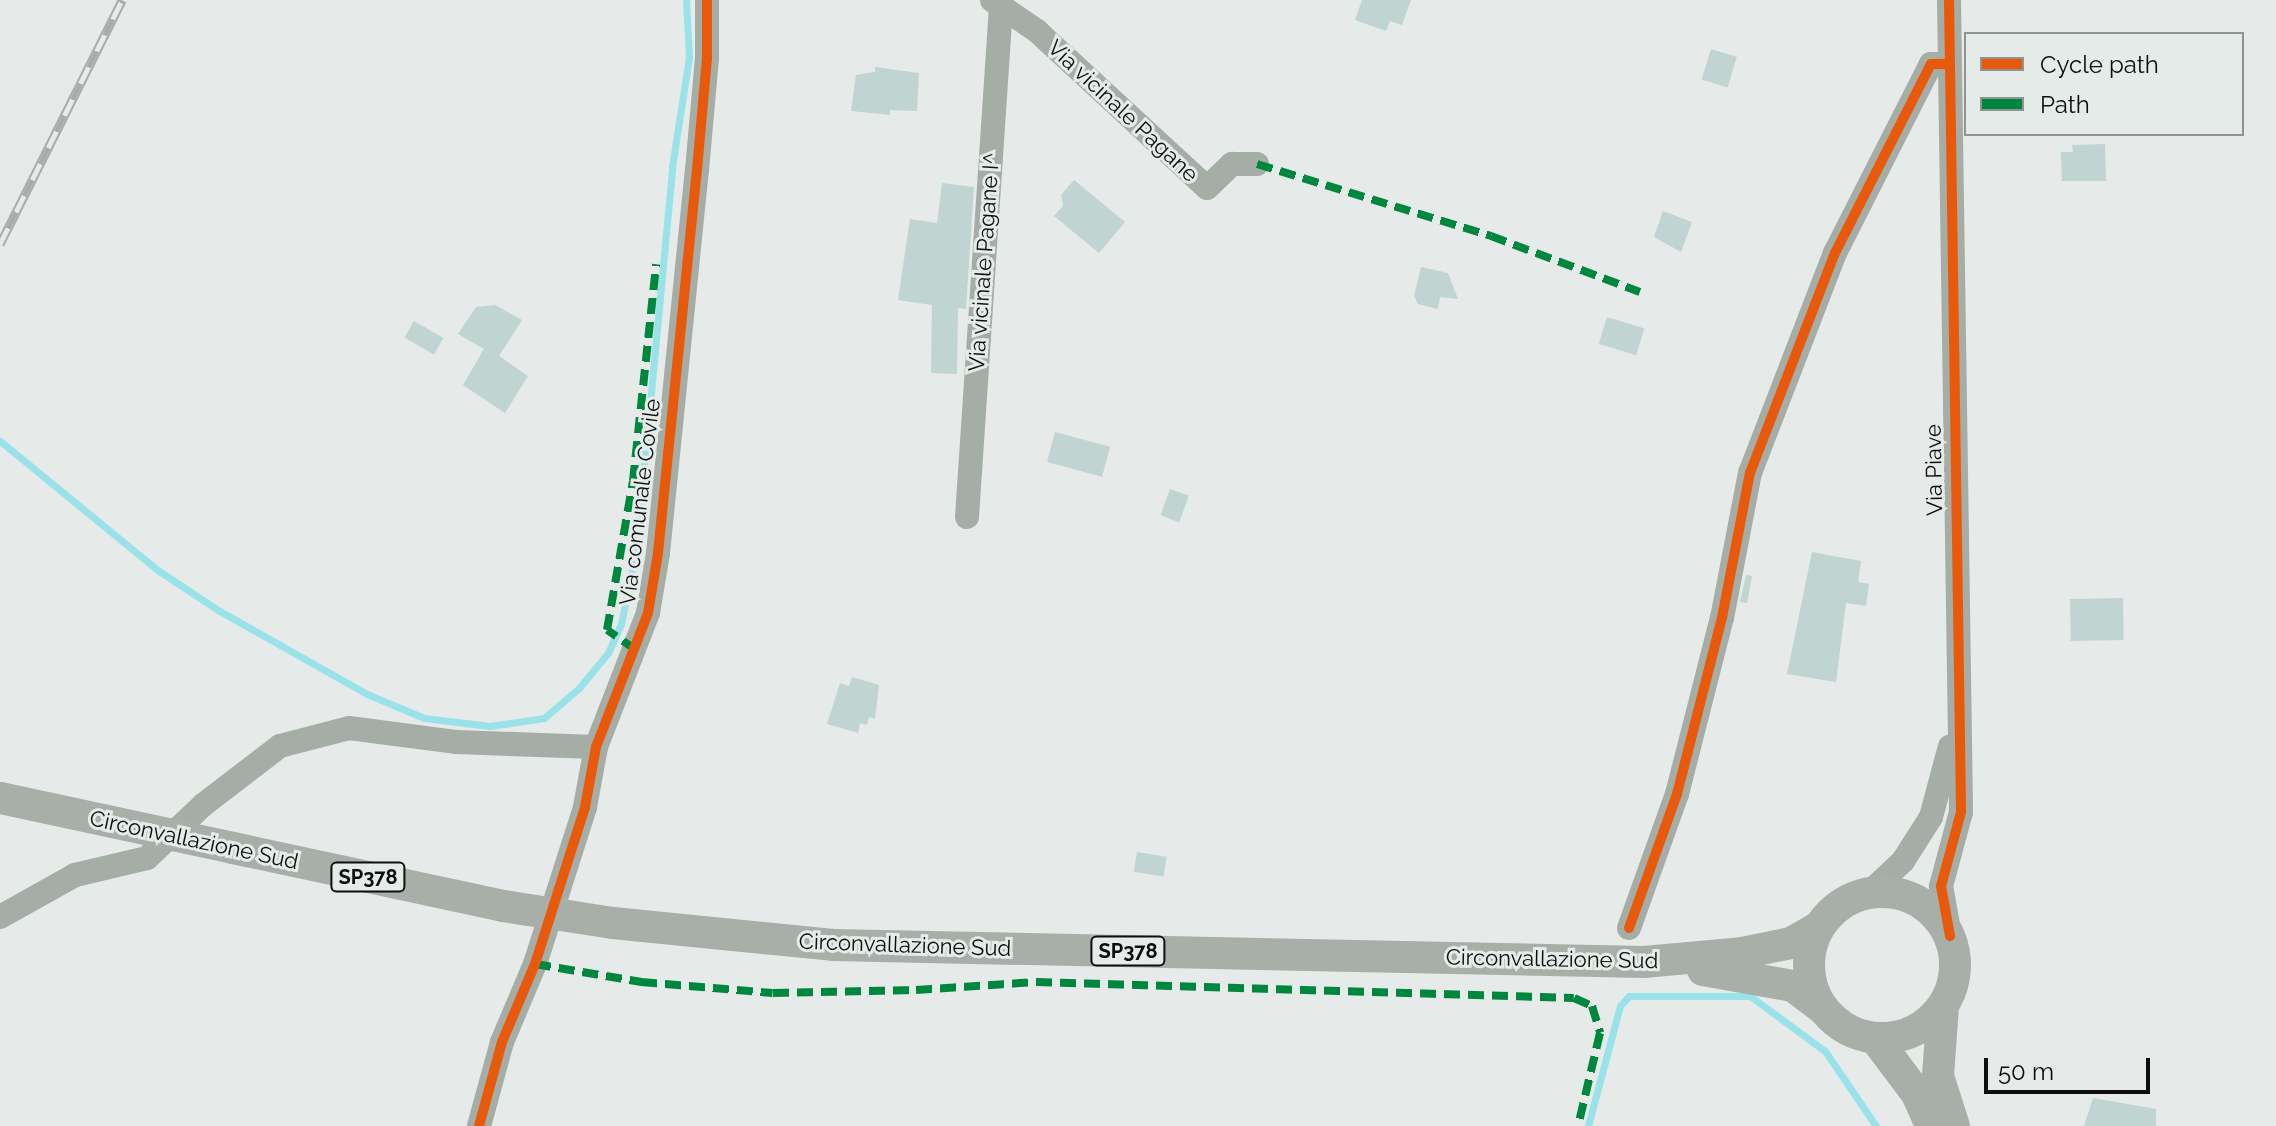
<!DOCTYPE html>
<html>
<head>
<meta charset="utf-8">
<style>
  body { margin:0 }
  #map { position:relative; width:2276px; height:1126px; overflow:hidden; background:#e6eae8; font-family:Raleway,sans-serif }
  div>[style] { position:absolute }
  .stream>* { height:7px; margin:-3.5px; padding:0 3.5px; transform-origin:3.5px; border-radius:3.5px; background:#9ae2ea }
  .building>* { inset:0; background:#c0d4d1; transform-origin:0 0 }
  .minor>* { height:24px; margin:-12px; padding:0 12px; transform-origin:12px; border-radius:12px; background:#a5ada7 }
  .major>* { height:32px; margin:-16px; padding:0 16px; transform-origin:16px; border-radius:16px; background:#a8aea8 }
  .major>.ring { margin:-16px; padding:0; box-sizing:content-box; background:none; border:32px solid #a8aea8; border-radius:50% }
  .rail>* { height:9px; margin-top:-4.5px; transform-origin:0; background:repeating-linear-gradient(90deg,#e5ebe8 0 18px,#a8ada8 0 36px); box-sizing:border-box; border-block:2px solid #a8ada8 }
  .major-bridge>* { height:32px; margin:-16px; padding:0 16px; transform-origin:16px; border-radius:16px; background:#a8aea8 }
  .quiet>* { height:8px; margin-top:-4px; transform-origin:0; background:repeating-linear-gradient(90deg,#00873e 0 16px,transparent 0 24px) }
  .cycleway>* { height:10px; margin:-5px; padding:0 5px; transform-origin:5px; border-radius:5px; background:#e8590c }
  span { translate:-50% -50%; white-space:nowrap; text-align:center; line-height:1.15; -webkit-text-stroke:6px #e5ebe8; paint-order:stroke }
  .shield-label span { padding:2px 6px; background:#e5ebe8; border:2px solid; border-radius:6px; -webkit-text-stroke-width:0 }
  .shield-label { font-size:20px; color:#0d0f0e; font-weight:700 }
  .street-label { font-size:22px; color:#0d0f0e }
  .legend { position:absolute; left:1964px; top:32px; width:280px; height:104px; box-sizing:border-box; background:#e5ebe8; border:2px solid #8f9391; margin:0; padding:10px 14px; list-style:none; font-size:24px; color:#0d0f0e }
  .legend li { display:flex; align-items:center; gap:16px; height:40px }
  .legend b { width:40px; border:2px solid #8f9391 }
  .scale { position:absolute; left:1984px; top:1058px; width:166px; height:36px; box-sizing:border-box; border:4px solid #0d0f0e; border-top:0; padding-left:10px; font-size:24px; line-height:28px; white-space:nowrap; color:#0d0f0e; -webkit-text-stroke:6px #e5ebe8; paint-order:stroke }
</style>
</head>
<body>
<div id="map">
  <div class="stream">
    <i style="left:0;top:441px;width:205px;rotate:39.3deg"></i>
    <i style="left:159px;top:571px;width:71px;rotate:33.5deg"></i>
    <i style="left:218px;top:610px;width:171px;rotate:29.4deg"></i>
    <i style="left:367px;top:694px;width:62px;rotate:22.8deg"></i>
    <i style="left:424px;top:718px;width:66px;rotate:6.9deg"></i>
    <i style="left:490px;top:726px;width:55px;rotate:-8.4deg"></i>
    <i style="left:544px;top:718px;width:46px;rotate:-40.6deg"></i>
    <i style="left:579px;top:688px;width:45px;rotate:-50.4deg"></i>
    <i style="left:608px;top:653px;width:32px;rotate:-66deg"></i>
    <i style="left:621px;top:624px;width:75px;rotate:-78.4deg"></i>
    <i style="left:636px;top:551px;width:386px;rotate:-84.6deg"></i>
    <i style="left:672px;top:167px;width:111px;rotate:-81.2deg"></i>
    <i style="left:689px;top:57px;width:57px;rotate:-93deg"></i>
    <i style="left:1588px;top:1126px;width:124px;rotate:-75.1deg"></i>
    <i style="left:1620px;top:1006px;width:13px;rotate:-48deg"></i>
    <i style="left:1629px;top:996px;width:121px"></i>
    <i style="left:1750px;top:996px;width:93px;rotate:36.3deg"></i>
    <i style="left:1825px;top:1051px;width:91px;rotate:55.8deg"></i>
  </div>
  <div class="building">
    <i style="clip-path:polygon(1362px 0,1411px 0,1402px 25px,1390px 21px,1386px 31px,1355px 20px)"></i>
    <i style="left:1711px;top:49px;width:27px;height:32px;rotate:17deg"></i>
    <i style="clip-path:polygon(875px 67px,919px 73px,917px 111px,890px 110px,890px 115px,851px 111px,856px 75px,875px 72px)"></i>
    <i style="clip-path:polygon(2105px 144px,2106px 181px,2062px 181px,2061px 152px,2073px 152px,2072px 145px)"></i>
    <i style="clip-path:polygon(1074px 180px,1125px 222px,1099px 253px,1054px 216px,1063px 206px,1061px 195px)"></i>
    <i style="clip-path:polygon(942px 183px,974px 187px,966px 309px,958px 308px,957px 374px,931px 373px,932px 305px,898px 300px,910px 219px,937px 223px)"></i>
    <i style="clip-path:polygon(1663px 211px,1692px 222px,1681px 252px,1654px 237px)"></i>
    <i style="clip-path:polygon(1421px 267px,1448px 273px,1458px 299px,1440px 297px,1438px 309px,1418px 304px,1414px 296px)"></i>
    <i style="clip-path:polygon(495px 305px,522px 320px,499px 356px,528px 376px,505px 413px,463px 385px,484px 349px,458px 334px,476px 307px)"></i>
    <i style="left:1607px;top:317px;width:39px;height:28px;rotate:17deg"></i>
    <i style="left:414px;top:321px;width:34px;height:19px;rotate:30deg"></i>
    <i style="left:1055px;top:432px;width:57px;height:31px;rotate:15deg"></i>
    <i style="left:1170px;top:489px;width:20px;height:28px;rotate:20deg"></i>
    <i style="clip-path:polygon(1812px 552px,1861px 561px,1858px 582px,1869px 584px,1866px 606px,1846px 603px,1836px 682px,1787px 674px)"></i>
    <i style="clip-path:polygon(1746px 575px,1752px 576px,1747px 603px,1740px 602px)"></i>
    <i style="left:2123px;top:598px;width:42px;height:53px;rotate:89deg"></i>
    <i style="clip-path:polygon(852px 677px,879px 685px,875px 719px,869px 717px,867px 725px,860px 723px,858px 733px,827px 724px,840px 683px,849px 686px)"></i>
    <i style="left:1137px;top:852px;width:30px;height:20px;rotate:9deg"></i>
    <i style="clip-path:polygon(2093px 1098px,2156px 1109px,2156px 1126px,2084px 1126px)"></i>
  </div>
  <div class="minor">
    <i style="left:992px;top:0;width:55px;rotate:34.6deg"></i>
    <i style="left:1037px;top:31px;width:231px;rotate:42.7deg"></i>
    <i style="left:1207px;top:188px;width:35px;rotate:-44deg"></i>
    <i style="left:1232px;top:164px;width:25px"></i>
    <i style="left:1949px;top:0;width:812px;rotate:89.15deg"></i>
    <i style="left:1961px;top:812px;width:77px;rotate:105.1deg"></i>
    <i style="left:1941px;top:886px;width:51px;rotate:79.8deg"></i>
    <i style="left:967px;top:517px;width:512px;rotate:-86.19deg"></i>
    <i style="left:1871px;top:891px;width:44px;rotate:-43.2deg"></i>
    <i style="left:1903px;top:861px;width:52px;rotate:-57.5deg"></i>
    <i style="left:1931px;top:817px;width:73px;rotate:-75deg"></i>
    <i style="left:0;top:917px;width:86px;rotate:-29.2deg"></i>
    <i style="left:75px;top:875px;width:74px;rotate:-13.3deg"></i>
    <i style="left:147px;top:858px;width:77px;rotate:-43.4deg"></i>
    <i style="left:203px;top:805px;width:97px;rotate:-37.5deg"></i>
    <i style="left:280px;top:746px;width:71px;rotate:-14.6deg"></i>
    <i style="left:349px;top:728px;width:109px;rotate:7.4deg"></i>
    <i style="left:457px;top:742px;width:139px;rotate:2.1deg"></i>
    <i style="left:1629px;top:928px;width:142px;rotate:-70.3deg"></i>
    <i style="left:1677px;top:794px;width:182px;rotate:-75.7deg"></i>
    <i style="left:1722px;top:618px;width:148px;rotate:-79.1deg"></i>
    <i style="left:1750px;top:473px;width:236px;rotate:-68.9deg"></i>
    <i style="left:1835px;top:253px;width:212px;rotate:-63.1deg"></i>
    <i style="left:1931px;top:64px;width:17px"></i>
    <i style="left:479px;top:1126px;width:87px;rotate:-74.7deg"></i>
    <i style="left:502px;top:1042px;width:85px;rotate:-67.1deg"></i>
    <i style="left:535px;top:964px;width:165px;rotate:-72.3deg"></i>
    <i style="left:585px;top:807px;width:61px;rotate:-79.6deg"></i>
    <i style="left:596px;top:747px;width:144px;rotate:-68.8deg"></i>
    <i style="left:648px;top:613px;width:61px;rotate:-80.5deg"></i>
    <i style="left:658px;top:553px;width:385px;rotate:-84.2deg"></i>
    <i style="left:697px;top:170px;width:111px;rotate:-84.9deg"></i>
    <i style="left:707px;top:59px;width:59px;rotate:-90deg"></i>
  </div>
  <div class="major">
    <i style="left:233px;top:848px;width:276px;rotate:12.1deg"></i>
    <i class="ring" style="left:1809px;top:892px;width:114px;height:114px"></i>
    <i style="left:613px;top:923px;width:221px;rotate:5.7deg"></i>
    <i style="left:833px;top:945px;width:811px;rotate:1.2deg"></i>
    <i style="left:1644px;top:962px;width:98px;rotate:-5.2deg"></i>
    <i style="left:1742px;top:953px;width:50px;rotate:-11.5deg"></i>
    <i style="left:1791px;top:943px;width:30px;rotate:-30deg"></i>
    <i style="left:1703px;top:970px;width:91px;rotate:10.1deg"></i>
    <i style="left:1793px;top:986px;width:38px;rotate:37deg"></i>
    <i style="left:1943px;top:1006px;width:70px;rotate:94.1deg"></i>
    <i style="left:1938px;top:1076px;width:52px;rotate:72.3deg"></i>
    <i style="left:1875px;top:1038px;width:70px;rotate:53.1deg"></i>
    <i style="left:1917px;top:1094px;width:35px;rotate:66deg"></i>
  </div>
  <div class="rail">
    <i style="left:0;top:244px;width:273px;rotate:-63.4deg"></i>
  </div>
  <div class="major-bridge">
    <i style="left:0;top:798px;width:238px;rotate:12.1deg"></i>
    <i style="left:503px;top:906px;width:111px;rotate:8.8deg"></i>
  </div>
  <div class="quiet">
    <i style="left:1257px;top:164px;width:245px;rotate:17.1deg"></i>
    <i style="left:1491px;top:236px;width:159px;rotate:20.6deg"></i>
    <i style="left:636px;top:650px;width:35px;rotate:-145deg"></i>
    <i style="left:607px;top:630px;width:151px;rotate:-80.1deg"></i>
    <i style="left:633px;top:481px;width:218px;rotate:-83.9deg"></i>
    <i style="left:535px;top:964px;width:108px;rotate:9.6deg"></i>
    <i style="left:641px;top:982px;width:132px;rotate:4.8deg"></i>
    <i style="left:773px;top:993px;width:143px;rotate:-1.2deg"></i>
    <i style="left:916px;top:990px;width:120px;rotate:-3.8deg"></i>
    <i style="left:1036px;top:982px;width:538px;rotate:1.7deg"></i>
    <i style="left:1574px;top:998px;width:20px;rotate:24deg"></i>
    <i style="left:1592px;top:1006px;width:28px;rotate:73deg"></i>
    <i style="left:1600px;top:1033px;width:96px;rotate:103.3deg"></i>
  </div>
  <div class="cycleway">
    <i style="left:1949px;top:0;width:812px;rotate:89.15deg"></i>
    <i style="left:1961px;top:812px;width:77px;rotate:105.1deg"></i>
    <i style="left:1941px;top:886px;width:51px;rotate:79.8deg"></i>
    <i style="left:1629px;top:928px;width:142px;rotate:-70.3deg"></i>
    <i style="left:1677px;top:794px;width:182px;rotate:-75.7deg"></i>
    <i style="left:1722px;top:618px;width:148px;rotate:-79.1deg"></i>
    <i style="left:1750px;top:473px;width:236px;rotate:-68.9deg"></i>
    <i style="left:1835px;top:253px;width:212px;rotate:-63.1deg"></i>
    <i style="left:1931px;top:64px;width:17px"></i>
    <i style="left:479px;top:1126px;width:87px;rotate:-74.7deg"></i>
    <i style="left:502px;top:1042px;width:85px;rotate:-67.1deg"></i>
    <i style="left:535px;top:964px;width:165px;rotate:-72.3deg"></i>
    <i style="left:585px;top:807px;width:61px;rotate:-79.6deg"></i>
    <i style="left:596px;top:747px;width:144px;rotate:-68.8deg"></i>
    <i style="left:648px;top:613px;width:61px;rotate:-80.5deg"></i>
    <i style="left:658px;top:553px;width:385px;rotate:-84.2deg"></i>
    <i style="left:697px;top:170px;width:111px;rotate:-84.9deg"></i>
    <i style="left:707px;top:59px;width:59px;rotate:-90deg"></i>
  </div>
  <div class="shield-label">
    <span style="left:368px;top:877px">SP378</span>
    <span style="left:1128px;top:951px">SP378</span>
  </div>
  <div class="street-label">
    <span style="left:1123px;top:111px;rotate:43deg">Via vicinale Pagane</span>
    <span style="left:984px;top:262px;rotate:-86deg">Via vicinale Pagane I^</span>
    <span style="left:1934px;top:470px;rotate:-91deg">Via Piave</span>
    <span style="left:640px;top:502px;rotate:-83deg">Via comunale Covile</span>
    <span style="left:194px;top:840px;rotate:12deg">Circonvallazione Sud</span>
    <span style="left:905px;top:945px;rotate:2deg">Circonvallazione Sud</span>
    <span style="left:1552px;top:959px;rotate:1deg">Circonvallazione Sud</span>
  </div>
  <ul class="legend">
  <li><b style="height:10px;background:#e8590c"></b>Cycle path</li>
  <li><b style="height:10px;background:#00873e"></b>Path</li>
  </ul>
  <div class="scale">50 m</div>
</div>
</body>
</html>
